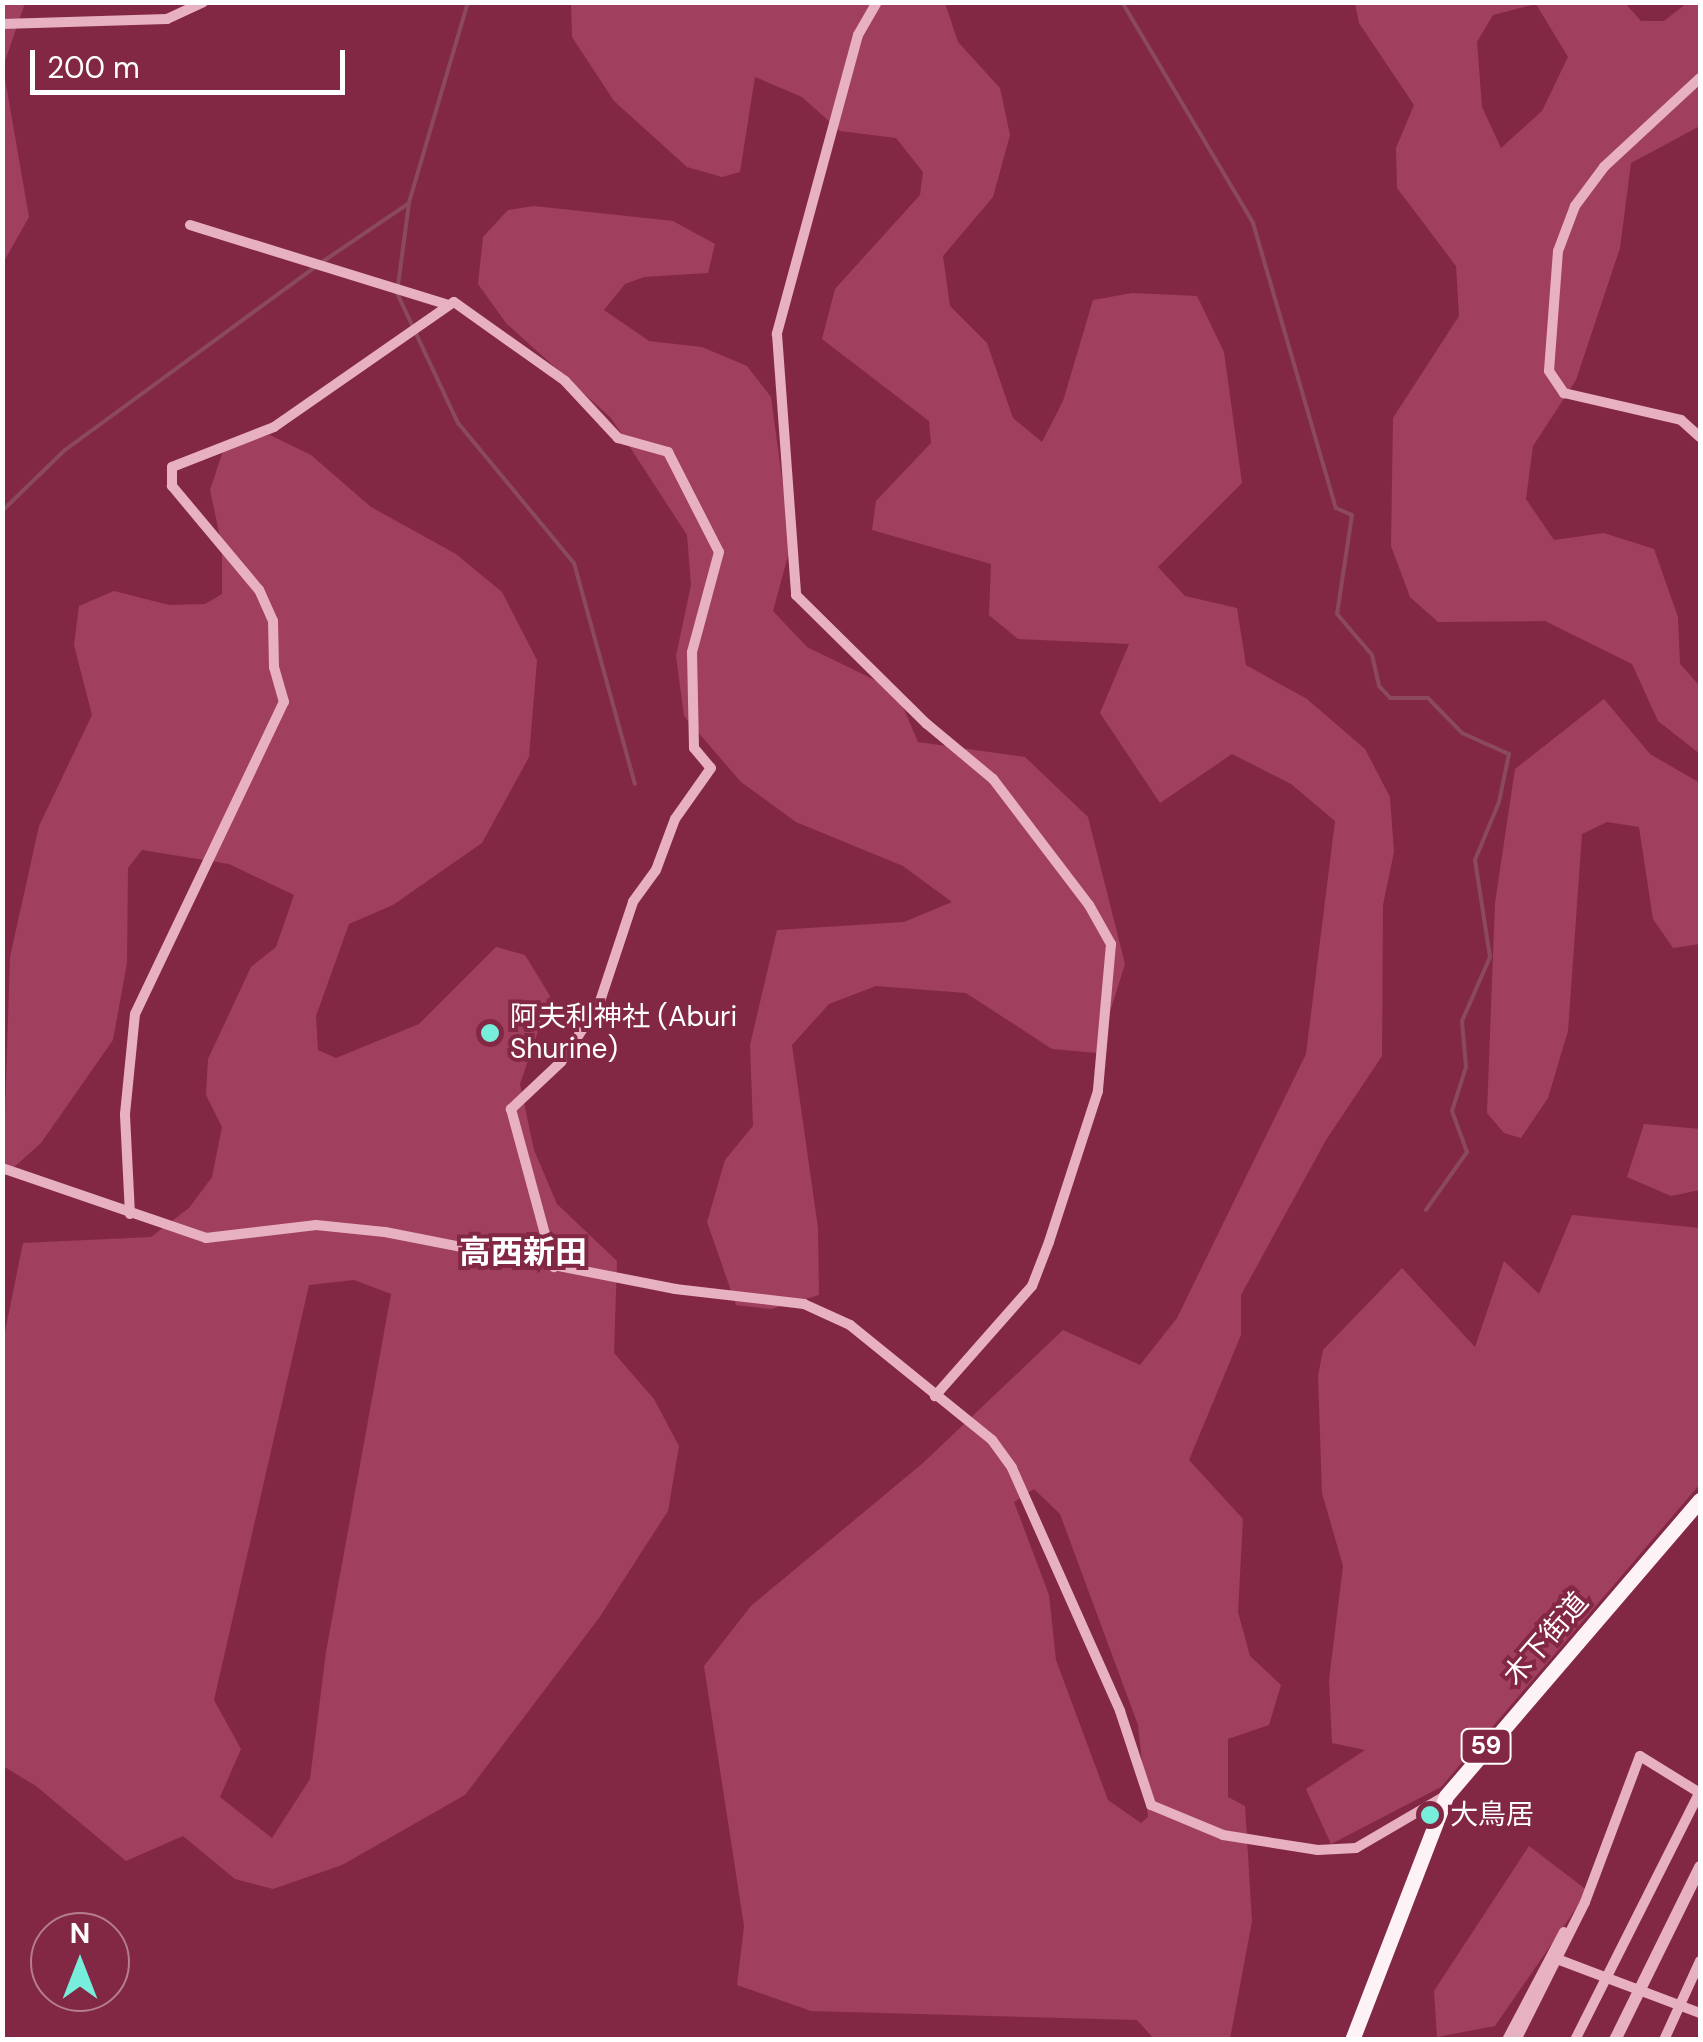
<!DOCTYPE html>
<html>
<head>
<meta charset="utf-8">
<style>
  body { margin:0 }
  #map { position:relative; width:1703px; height:2042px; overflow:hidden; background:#832844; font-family:"DM Sans","Noto Sans JP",sans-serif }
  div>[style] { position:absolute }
  .green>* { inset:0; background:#a13f5f }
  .stream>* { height:4px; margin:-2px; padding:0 2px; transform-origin:2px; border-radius:2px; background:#8b495d }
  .minor>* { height:10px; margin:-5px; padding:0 5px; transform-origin:5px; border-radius:5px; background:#e7b1c2 }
  .tertiary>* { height:12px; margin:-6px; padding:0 6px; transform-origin:6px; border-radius:6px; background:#e7b1c2 }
  .primary>* { height:15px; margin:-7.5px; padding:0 7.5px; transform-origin:7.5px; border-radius:7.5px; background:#fdf2f5 }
  .dots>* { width:28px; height:28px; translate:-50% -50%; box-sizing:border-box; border:5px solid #832844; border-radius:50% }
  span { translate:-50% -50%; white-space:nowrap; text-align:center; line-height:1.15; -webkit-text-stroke:8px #832844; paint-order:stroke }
  .shield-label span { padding:2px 8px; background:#832844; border:2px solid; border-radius:8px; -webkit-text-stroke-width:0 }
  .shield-label { font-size:25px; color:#fff; font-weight:700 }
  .poi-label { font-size:28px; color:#fff }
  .left { translate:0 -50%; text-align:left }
  .street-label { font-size:28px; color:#fff }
  .quarter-label { font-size:32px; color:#fff; font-weight:700 }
  .frame { position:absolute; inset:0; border:5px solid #fff; pointer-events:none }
  .north { position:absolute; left:30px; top:1912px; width:100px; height:100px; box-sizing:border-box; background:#832844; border:2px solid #b57e8f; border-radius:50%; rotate:0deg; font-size:28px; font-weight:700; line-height:40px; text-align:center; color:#fff }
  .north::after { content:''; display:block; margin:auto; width:35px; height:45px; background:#77eedb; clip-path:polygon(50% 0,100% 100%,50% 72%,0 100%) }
  .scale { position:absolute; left:30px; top:50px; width:315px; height:45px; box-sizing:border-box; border:5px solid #fff; border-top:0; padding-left:12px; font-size:30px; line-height:35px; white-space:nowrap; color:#fff; -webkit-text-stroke:8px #832844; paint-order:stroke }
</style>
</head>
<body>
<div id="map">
  <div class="green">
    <i style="clip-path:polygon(3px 3px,25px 3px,3px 67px,29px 217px,3px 263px)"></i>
    <i style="clip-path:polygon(evenodd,571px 3px,945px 3px,958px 42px,1000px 88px,1010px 135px,993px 197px,943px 256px,950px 306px,987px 343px,1013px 418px,1042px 442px,1063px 401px,1093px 300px,1132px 293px,1197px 296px,1224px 352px,1242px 483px,1158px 567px,1185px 596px,1237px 608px,1246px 665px,1307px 699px,1365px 749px,1390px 797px,1394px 852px,1383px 905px,1382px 1056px,1326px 1140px,1241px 1295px,1241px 1335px,1189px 1460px,1243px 1519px,1238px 1612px,1250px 1656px,1281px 1685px,1269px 1725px,1228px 1739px,1228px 1797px,1245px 1806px,1252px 1921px,1230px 2039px,1154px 2039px,1137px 2020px,811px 2011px,737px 1985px,744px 1926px,704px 1666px,751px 1606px,923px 1463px,1063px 1330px,1140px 1365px,1177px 1318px,1306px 1054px,1335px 821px,1291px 784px,1232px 754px,1160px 803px,1100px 713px,1129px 644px,1018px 639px,989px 615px,991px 564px,872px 530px,876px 501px,931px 443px,929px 421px,822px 339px,835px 289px,920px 195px,923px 172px,896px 138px,840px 131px,802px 97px,755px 77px,740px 172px,722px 177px,687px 167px,614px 101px,572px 37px,571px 3px,1034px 1489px,1060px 1514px,1138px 1725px,1148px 1817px,1141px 1823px,1108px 1800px,1056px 1660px,1049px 1595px,1014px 1502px,1034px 1489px)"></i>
    <i style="clip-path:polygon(evenodd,1355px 3px,1625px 3px,1641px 21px,1664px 21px,1687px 3px,1700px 3px,1700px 126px,1631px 163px,1620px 248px,1576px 380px,1533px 446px,1526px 499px,1554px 540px,1604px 533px,1654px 549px,1678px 617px,1680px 664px,1700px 686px,1700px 754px,1658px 721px,1632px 664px,1545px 621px,1438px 622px,1410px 597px,1391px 546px,1393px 418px,1459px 316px,1456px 266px,1397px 188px,1396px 148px,1414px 105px,1359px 23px,1355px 3px,1536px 4px,1568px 57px,1542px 111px,1501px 148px,1482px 107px,1477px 42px,1493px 15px,1536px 4px)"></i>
    <i style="clip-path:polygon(534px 206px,673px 221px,715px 244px,708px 273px,644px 277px,625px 284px,604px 310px,649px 341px,702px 347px,747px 366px,771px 397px,791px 545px,773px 611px,807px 647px,881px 683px,901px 702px,918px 742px,1025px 757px,1088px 817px,1125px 964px,1097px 1053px,1052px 1049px,966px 993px,876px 986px,829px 1004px,792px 1045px,818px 1228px,819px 1295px,771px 1309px,736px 1305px,707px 1222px,725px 1160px,753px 1126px,750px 1045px,777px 930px,904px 922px,952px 902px,903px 866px,796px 822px,741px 782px,684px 716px,676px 656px,691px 585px,687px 535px,611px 418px,506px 323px,478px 284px,483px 237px,508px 210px)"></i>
    <i style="clip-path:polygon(evenodd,270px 435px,311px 455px,371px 507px,456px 554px,502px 592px,537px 660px,529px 757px,482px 843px,393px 905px,349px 924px,316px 1016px,318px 1050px,336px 1058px,419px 1024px,496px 947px,525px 955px,550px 996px,520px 1084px,534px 1150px,557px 1204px,617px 1261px,614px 1353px,654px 1399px,679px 1446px,668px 1511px,599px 1618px,465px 1795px,342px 1865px,273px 1889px,235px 1879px,183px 1836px,126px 1861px,36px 1786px,3px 1766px,2px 1346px,23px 1243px,151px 1237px,189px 1208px,212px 1177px,222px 1127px,206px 1095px,208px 1059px,251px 967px,276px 947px,294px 895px,229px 864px,142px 850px,128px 868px,127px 963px,113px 1040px,41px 1143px,3px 1177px,10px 957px,39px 826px,92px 715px,74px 645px,79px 606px,114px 591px,169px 605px,205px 604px,222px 594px,222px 546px,210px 490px,225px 445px,270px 435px,354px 1280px,391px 1294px,326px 1652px,310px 1779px,272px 1838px,220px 1797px,241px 1749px,214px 1700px,309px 1285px,354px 1280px)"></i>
    <i style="clip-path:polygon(1604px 699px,1650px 754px,1700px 783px,1700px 944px,1673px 948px,1653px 919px,1639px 827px,1607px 822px,1582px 834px,1568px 1031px,1548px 1098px,1521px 1138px,1504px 1133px,1487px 1113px,1495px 903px,1515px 769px)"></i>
    <i style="clip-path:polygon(1644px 1124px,1700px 1129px,1700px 1190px,1671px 1196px,1627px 1177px)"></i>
    <i style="clip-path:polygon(1572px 1215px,1700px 1228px,1700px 1484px,1441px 1787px,1331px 1844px,1306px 1789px,1365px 1750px,1332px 1743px,1329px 1680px,1343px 1566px,1322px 1493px,1318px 1376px,1323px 1350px,1402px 1268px,1475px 1347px,1504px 1261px,1539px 1294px)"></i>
    <i style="clip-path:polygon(1529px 1846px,1588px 1891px,1495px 2026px,1437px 2037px,1434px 1991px)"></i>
  </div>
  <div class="stream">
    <i style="left:468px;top:2px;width:209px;rotate:106.4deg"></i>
    <i style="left:409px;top:203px;width:91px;rotate:97.6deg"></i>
    <i style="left:397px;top:293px;width:144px;rotate:64.9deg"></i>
    <i style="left:458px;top:423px;width:182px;rotate:50.4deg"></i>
    <i style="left:574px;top:563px;width:229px;rotate:74.6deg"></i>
    <i style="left:1122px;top:2px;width:257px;rotate:59.3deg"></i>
    <i style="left:1253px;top:223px;width:297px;rotate:73.8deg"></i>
    <i style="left:1336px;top:508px;width:17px;rotate:24deg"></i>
    <i style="left:1352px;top:515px;width:100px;rotate:98.6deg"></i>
    <i style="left:1337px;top:614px;width:54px;rotate:49.5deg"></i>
    <i style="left:1372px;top:655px;width:32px;rotate:77deg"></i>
    <i style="left:1379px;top:686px;width:16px;rotate:47deg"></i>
    <i style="left:1390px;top:698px;width:38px"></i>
    <i style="left:1428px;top:698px;width:49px;rotate:45.8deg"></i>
    <i style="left:1462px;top:733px;width:51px;rotate:24.1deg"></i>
    <i style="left:1509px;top:754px;width:49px;rotate:101.8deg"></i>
    <i style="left:1499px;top:802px;width:63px;rotate:112.5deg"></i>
    <i style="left:1475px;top:860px;width:98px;rotate:81.2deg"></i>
    <i style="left:1490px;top:957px;width:70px;rotate:113.6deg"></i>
    <i style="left:1462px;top:1021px;width:46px;rotate:85deg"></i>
    <i style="left:1466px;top:1067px;width:46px;rotate:107.7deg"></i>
    <i style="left:1452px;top:1111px;width:44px;rotate:69.9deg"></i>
    <i style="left:1467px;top:1152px;width:71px;rotate:125.3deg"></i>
    <i style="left:322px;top:262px;width:105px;rotate:-34.1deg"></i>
    <i style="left:2px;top:511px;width:88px;rotate:-44.1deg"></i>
    <i style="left:65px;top:450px;width:308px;rotate:-36.2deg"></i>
  </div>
  <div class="minor">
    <i style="left:877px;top:2px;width:38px;rotate:120deg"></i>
    <i style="left:858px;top:35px;width:310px;rotate:105.2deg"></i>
    <i style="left:777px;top:334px;width:262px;rotate:85.8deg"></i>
    <i style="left:796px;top:595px;width:184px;rotate:44.6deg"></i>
    <i style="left:927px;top:724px;width:86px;rotate:39.8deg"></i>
    <i style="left:993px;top:779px;width:158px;rotate:52.7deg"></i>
    <i style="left:1089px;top:905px;width:45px;rotate:60.6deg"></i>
    <i style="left:1111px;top:944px;width:148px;rotate:95.1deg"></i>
    <i style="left:1098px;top:1091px;width:159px;rotate:108deg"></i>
    <i style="left:1049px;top:1242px;width:47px;rotate:111.1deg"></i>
    <i style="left:1032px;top:1286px;width:147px;rotate:131.4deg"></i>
    <i style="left:2px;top:24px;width:165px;rotate:-1.7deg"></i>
    <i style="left:167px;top:19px;width:40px;rotate:-25deg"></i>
    <i style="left:1700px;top:78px;width:131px;rotate:137.2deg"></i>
    <i style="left:1604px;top:167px;width:49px;rotate:126.6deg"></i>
    <i style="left:1575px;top:206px;width:48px;rotate:110.7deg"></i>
    <i style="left:1558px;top:251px;width:120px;rotate:94.3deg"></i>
    <i style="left:1549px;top:371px;width:27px;rotate:56deg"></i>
    <i style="left:1564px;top:393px;width:120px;rotate:13deg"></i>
    <i style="left:1681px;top:420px;width:25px;rotate:42deg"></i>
    <i style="left:190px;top:225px;width:270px;rotate:17.2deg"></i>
    <i style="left:2px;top:1168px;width:216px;rotate:18.9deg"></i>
    <i style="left:206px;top:1238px;width:111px;rotate:-6.7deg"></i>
    <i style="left:316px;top:1225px;width:69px;rotate:5.8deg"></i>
    <i style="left:385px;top:1232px;width:296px;rotate:11.1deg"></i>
    <i style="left:675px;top:1289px;width:130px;rotate:6.6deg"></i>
    <i style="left:804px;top:1304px;width:51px;rotate:24.5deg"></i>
    <i style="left:850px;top:1325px;width:183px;rotate:39deg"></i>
    <i style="left:992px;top:1440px;width:34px;rotate:54deg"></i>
    <i style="left:1012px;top:1468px;width:266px;rotate:66deg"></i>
    <i style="left:1120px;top:1711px;width:99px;rotate:71.7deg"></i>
    <i style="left:1151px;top:1805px;width:78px;rotate:22.6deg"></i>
    <i style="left:1223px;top:1835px;width:96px;rotate:9deg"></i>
    <i style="left:1318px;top:1850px;width:38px;rotate:-3deg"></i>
    <i style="left:1356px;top:1848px;width:103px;rotate:-30.3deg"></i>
    <i style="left:130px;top:1214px;width:100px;rotate:-92.9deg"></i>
    <i style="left:125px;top:1114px;width:100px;rotate:-84.3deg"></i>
    <i style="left:135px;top:1014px;width:346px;rotate:-64.5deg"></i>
    <i style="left:284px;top:702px;width:36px;rotate:-106deg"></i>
    <i style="left:274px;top:667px;width:46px;rotate:-91.2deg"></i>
    <i style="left:273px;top:621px;width:34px;rotate:-114deg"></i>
    <i style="left:259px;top:590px;width:136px;rotate:-129.9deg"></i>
    <i style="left:172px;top:486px;width:19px;rotate:-90deg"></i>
    <i style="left:172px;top:467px;width:110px;rotate:-21.4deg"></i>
    <i style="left:274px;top:427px;width:219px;rotate:-34.8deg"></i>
    <i style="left:454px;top:302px;width:136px;rotate:35.4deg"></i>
    <i style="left:565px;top:381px;width:78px;rotate:47.1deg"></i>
    <i style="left:618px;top:438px;width:52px;rotate:15.6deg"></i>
    <i style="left:668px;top:452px;width:112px;rotate:63deg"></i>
    <i style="left:719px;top:552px;width:104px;rotate:105.1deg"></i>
    <i style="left:692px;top:652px;width:96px;rotate:88.8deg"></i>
    <i style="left:694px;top:748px;width:26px;rotate:50deg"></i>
    <i style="left:711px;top:768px;width:62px;rotate:125.2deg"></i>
    <i style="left:675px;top:819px;width:54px;rotate:110.4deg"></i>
    <i style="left:656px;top:870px;width:39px;rotate:126deg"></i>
    <i style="left:633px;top:902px;width:108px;rotate:108.4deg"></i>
    <i style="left:599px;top:1004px;width:69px;rotate:123.2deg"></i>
    <i style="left:561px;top:1062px;width:69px;rotate:136.8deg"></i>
    <i style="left:511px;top:1109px;width:164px;rotate:74.8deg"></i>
    <i style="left:1557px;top:1959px;width:153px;rotate:20.7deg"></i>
    <i style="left:1507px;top:2040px;width:122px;rotate:-62.2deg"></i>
    <i style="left:1516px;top:2040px;width:154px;rotate:-63.4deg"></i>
    <i style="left:1585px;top:1902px;width:156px;rotate:-69.4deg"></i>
    <i style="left:1640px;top:1756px;width:70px;rotate:31.7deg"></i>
    <i style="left:1575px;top:2040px;width:279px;rotate:-63.3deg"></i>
    <i style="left:1664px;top:2040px;width:87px;rotate:-65.5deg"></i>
  </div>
  <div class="tertiary">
    <i style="left:1615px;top:2040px;width:193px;rotate:-63.8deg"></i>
  </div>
  <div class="primary">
    <i style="left:1352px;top:2040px;width:261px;rotate:-68.9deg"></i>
    <i style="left:1446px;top:1796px;width:390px;rotate:-49.4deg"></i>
  </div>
  <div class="dots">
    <i style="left:490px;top:1033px;background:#77eedb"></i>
    <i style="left:1430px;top:1815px;background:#77eedb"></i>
  </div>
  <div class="shield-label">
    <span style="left:1486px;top:1746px">59</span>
  </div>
  <div class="poi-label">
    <span class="left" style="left:510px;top:1033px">阿夫利神社 (Aburi<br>Shurine)</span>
    <span class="left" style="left:1450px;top:1815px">大鳥居</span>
  </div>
  <div class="street-label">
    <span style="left:1546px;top:1639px;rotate:-49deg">木下街道</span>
  </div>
  <div class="quarter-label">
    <span style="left:523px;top:1252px">高西新田</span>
  </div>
  <div class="frame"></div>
  <div class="north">N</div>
  <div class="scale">200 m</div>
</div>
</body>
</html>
